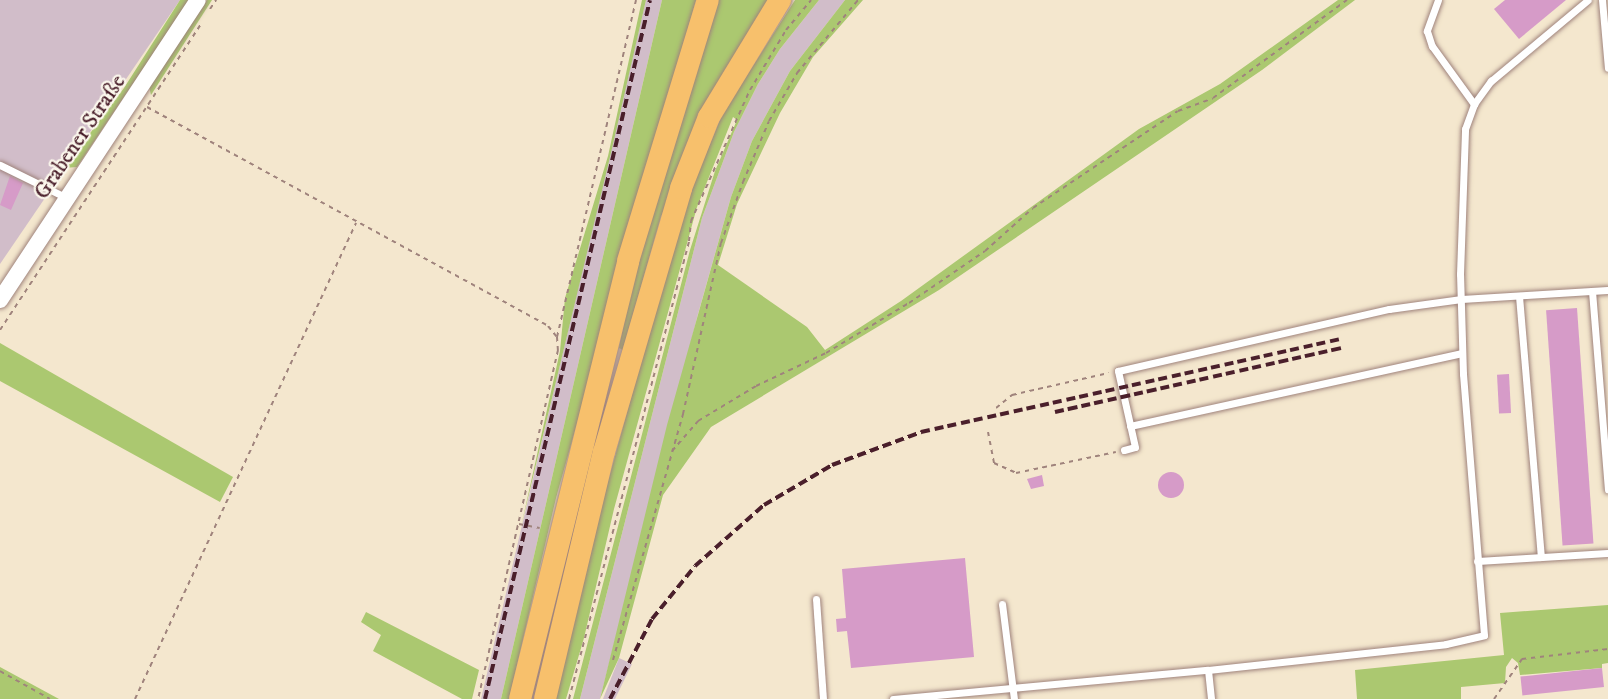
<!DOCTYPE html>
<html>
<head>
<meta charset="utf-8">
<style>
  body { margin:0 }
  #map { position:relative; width:1608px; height:699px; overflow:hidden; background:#f4e7ce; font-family:"IM FELL DW Pica",serif }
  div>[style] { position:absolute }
  .industrial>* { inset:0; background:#d1bdc9 }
  .green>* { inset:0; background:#abc870 }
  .building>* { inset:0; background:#d69bc8; transform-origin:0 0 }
  .round { border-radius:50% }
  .path>* { height:2px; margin-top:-1px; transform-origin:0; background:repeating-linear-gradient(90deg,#9f837c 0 4.5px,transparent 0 9px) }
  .roads { filter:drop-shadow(0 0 2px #9f837c) drop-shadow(0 0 2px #9f837c) }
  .service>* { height:7px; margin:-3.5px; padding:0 3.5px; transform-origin:3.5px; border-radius:3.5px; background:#fff }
  .tertiary>* { height:16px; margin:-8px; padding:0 8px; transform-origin:8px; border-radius:8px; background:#fff }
  .trunk>* { height:22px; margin:-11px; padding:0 11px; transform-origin:11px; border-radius:11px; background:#f7c06c }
  .rail>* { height:4px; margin-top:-2px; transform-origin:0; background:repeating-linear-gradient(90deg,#4a1f2b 0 9px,transparent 0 13.5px) }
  span { translate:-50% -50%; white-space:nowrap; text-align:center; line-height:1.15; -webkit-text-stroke:4.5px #fbf7ec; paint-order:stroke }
  .street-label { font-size:22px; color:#4a1f2b }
</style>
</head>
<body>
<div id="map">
  <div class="industrial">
    <i style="clip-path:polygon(0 0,180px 0,0 264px)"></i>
    <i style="clip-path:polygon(646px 0,662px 0,501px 699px,481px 699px)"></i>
    <i style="clip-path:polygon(819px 0,845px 0,790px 71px,752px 141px,731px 197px,698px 314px,600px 699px,580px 699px,702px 218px,734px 132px,758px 84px,780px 49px)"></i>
    <i style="clip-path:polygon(619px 658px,632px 664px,615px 699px,603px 699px)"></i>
  </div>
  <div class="green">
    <i style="clip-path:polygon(180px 0,189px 0,77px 167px,64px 168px,124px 88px)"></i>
    <i style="clip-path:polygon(207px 0,212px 0,151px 95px,149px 86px)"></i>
    <i style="clip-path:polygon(642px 0,646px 0,610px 157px,521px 527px,560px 351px,565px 298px,608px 156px)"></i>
    <i style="clip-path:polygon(662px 0,696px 0,556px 498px,509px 699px,501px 699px)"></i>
    <i style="clip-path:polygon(715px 0,771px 0,661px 216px,623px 350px,619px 348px,629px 297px)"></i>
    <i style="clip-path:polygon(795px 0,819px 0,780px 49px,758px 84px,734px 132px,702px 218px,580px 699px,573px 699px,690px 250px,715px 171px,737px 120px,733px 117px,697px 207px,614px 509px,584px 638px,566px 699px,555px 699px,605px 493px,682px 211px,723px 113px)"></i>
    <i style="clip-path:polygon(845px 0,863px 0,813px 57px,780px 113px,737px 204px,718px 265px,807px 327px,825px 350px,901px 301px,1139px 129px,1220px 84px,1338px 0,1355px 0,1262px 70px,939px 290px,711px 427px,663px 495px,619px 658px,600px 699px,667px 425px,731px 197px,752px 141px,790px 71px)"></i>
    <i style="clip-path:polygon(0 343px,233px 477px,220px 502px,0 381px)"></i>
    <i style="clip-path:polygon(1608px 605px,1608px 663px,1602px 664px,1602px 668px,1520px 675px,1518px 663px,1512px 658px,1506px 667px,1505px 683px,1461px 687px,1461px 699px,1357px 699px,1355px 670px,1504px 655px,1500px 613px)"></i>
    <i style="clip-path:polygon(366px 612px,479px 670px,472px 699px,462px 699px,373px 651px,381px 635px,361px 622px)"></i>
    <i style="clip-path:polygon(0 667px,59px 699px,0 699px)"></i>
  </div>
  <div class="building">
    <i style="clip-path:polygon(1505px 0,1566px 0,1519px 39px,1494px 9px)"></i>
    <i style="clip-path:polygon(10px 176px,23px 183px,11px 210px,0 205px)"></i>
    <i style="left:1577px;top:308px;width:236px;height:31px;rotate:86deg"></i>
    <i style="left:1509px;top:374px;width:39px;height:12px;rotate:87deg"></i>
    <i class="round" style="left:1158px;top:472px;width:26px;height:26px"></i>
    <i style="clip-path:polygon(1042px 475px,1044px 486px,1031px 489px,1027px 479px)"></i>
    <i style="clip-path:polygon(965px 558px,974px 657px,851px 668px,847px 631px,837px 632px,836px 619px,846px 618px,842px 569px)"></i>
    <i style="left:1602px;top:668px;width:19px;height:82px;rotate:84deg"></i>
  </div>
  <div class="path">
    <i style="left:210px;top:9px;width:11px;rotate:-56deg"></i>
    <i style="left:147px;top:107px;width:457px;rotate:28.6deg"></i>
    <i style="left:548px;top:326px;width:14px;rotate:51deg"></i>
    <i style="left:557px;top:337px;width:13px;rotate:86deg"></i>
    <i style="left:558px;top:350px;width:358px;rotate:102.9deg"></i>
    <i style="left:0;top:330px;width:366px;rotate:-56.7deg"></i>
    <i style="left:557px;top:337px;width:346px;rotate:-76.8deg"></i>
    <i style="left:996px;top:408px;width:21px;rotate:-39deg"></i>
    <i style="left:1012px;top:395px;width:99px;rotate:-12.8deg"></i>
    <i style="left:988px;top:432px;width:32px;rotate:79deg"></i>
    <i style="left:994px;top:463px;width:24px;rotate:24deg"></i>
    <i style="left:1016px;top:473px;width:102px;rotate:-11.9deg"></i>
    <i style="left:672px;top:451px;width:40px;rotate:-49deg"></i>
    <i style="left:698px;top:421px;width:68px;rotate:-31.1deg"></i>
    <i style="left:756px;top:386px;width:77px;rotate:-25.2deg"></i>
    <i style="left:826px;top:353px;width:97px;rotate:-31.1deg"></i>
    <i style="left:909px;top:303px;width:92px;rotate:-34.4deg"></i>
    <i style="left:985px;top:251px;width:64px;rotate:-41.9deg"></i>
    <i style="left:1033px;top:208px;width:174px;rotate:-33.8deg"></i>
    <i style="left:1178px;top:111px;width:37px;rotate:-20deg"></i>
    <i style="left:1213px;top:98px;width:166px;rotate:-36.2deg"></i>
    <i style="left:519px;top:524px;width:21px;rotate:11deg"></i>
    <i style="left:613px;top:660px;width:256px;rotate:-74.1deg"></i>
    <i style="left:683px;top:414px;width:175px;rotate:-77.5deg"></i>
    <i style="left:721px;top:243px;width:65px;rotate:-70.2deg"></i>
    <i style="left:743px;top:182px;width:66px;rotate:-66.9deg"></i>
    <i style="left:769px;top:121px;width:56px;rotate:-59.7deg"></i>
    <i style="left:797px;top:73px;width:95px;rotate:-50.1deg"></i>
    <i style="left:0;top:671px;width:57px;rotate:29.2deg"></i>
    <i style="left:135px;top:699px;width:525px;rotate:-65.1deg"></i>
    <i style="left:569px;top:699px;width:473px;rotate:-75.3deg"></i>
    <i style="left:689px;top:241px;width:20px;rotate:-84deg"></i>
    <i style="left:691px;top:221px;width:144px;rotate:-65.8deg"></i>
    <i style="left:750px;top:90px;width:70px;rotate:-59deg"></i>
    <i style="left:786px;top:30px;width:39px;rotate:-50deg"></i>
    <i style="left:1494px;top:699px;width:49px;rotate:-55deg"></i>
    <i style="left:1522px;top:659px;width:87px;rotate:-6.6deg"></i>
  </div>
  <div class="roads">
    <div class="service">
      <i style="left:1438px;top:0;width:33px;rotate:110deg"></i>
      <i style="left:1427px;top:31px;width:16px;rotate:72deg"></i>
      <i style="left:1432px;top:46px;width:72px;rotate:54.1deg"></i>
      <i style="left:1602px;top:0;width:68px;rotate:85deg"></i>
      <i style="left:0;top:165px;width:75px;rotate:26.2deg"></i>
      <i style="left:1592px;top:291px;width:199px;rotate:85.4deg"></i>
      <i style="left:1519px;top:296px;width:262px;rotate:85.2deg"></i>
      <i style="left:1130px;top:426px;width:340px;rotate:-12.4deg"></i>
      <i style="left:1124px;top:450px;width:11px;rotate:-15deg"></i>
      <i style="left:1135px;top:447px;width:78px;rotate:-102.6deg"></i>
      <i style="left:1118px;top:371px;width:278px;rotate:-12.9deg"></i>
      <i style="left:1389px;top:309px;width:73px;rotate:-7.9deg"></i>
      <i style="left:1461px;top:299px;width:147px;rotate:-3.5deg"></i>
      <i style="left:1477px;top:561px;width:131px;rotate:-3.5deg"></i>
      <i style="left:816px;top:599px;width:100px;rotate:86deg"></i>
      <i style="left:1002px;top:604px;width:96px;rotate:82.8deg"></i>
      <i style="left:1208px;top:670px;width:29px;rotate:84deg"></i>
      <i style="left:893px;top:699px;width:316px;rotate:-5.3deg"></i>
      <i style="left:1208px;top:670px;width:239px;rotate:-6.2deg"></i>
      <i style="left:1446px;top:644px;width:39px;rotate:-13deg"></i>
      <i style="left:1484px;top:635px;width:262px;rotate:-94.6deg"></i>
      <i style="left:1463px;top:374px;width:100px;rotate:-91.7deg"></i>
      <i style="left:1460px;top:274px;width:145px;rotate:-88deg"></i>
      <i style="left:1465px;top:129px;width:27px;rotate:-70deg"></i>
      <i style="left:1474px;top:104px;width:29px;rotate:-54deg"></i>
      <i style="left:1491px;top:81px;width:126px;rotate:-39.9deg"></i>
    </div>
    <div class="tertiary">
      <i style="left:0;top:300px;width:359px;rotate:-56.6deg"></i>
    </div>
    <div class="trunk">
      <i style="left:520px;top:699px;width:451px;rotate:-76.1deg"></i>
      <i style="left:628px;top:261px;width:273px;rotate:-73deg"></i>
      <i style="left:545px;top:699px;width:254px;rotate:-76.6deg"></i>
      <i style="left:604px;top:452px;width:275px;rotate:-73.7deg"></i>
      <i style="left:681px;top:188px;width:76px;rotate:-68.5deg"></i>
      <i style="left:709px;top:117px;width:137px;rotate:-58.7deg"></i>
    </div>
  </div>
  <div class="rail">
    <i style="left:1055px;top:412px;width:294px;rotate:-12.6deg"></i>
    <i style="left:485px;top:699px;width:718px;rotate:-76.72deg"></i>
    <i style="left:610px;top:699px;width:90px;rotate:-62.3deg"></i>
    <i style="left:652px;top:619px;width:68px;rotate:-50.9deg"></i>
    <i style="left:695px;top:566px;width:92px;rotate:-41.5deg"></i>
    <i style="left:764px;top:505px;width:79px;rotate:-30.5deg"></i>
    <i style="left:832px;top:465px;width:95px;rotate:-20.3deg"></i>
    <i style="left:921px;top:432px;width:429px;rotate:-12.5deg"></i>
  </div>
  <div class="street-label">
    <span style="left:80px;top:137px;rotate:-56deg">Grabener Straße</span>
  </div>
</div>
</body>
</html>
